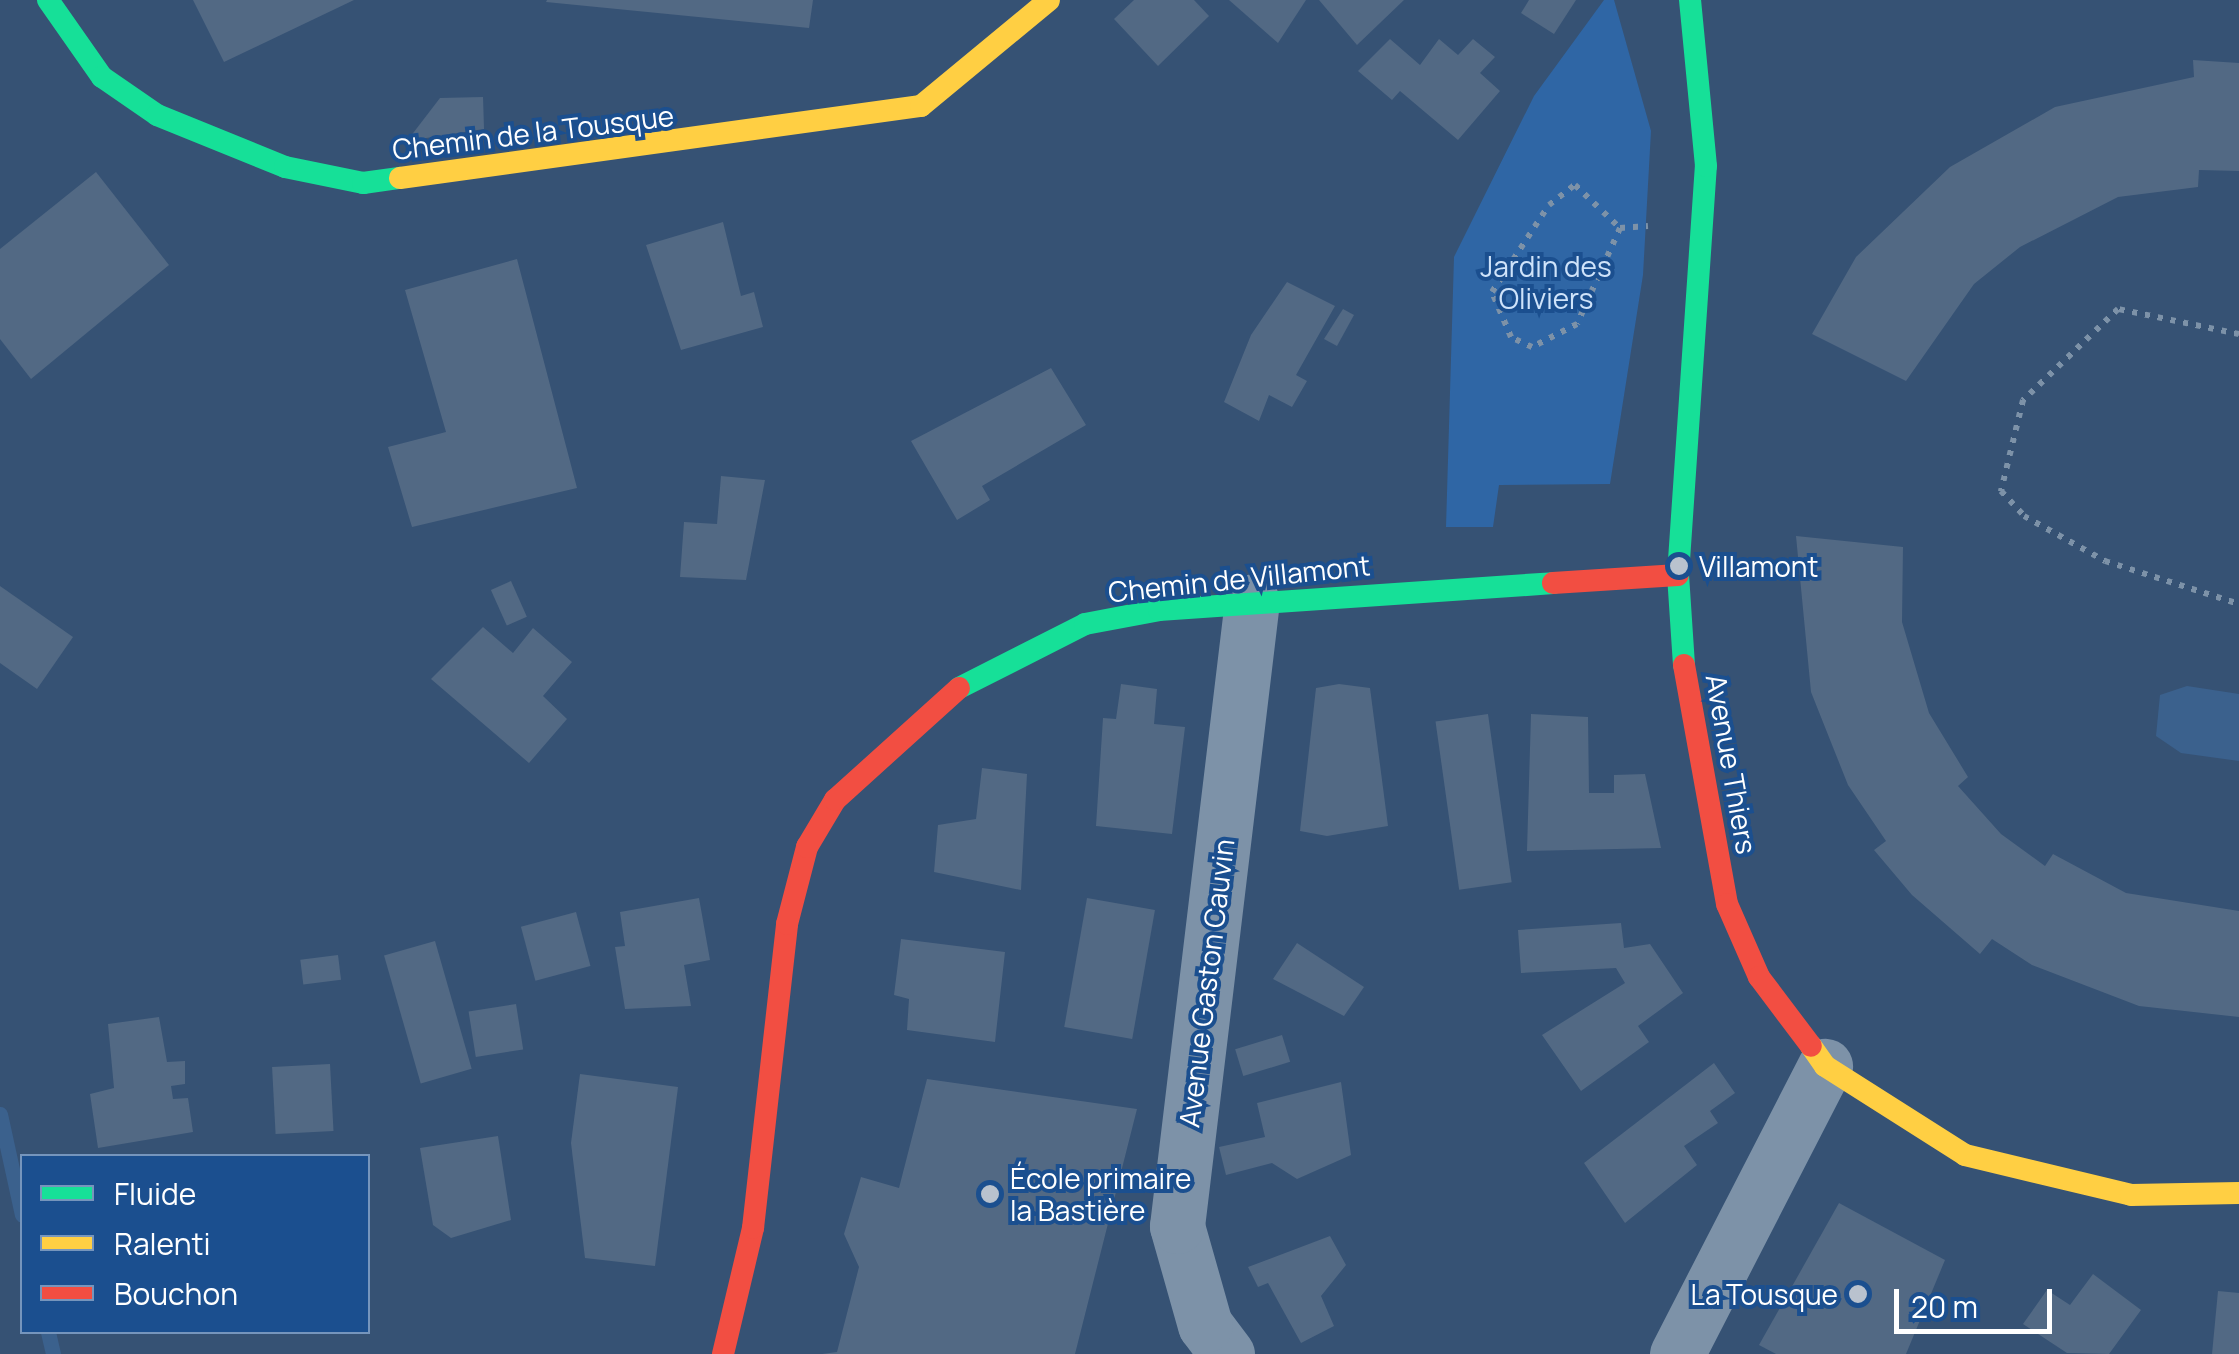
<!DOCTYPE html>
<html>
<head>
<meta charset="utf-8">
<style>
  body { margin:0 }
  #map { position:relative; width:2239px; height:1354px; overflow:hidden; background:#365274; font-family:Manrope,sans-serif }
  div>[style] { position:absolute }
  .green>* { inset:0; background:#2f66a5 }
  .water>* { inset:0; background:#3b618d }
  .stream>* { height:15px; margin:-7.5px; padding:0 7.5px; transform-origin:7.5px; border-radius:7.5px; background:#3b618d }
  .building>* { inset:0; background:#526984; transform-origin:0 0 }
  .path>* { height:6px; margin-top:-3px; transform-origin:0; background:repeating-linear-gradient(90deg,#7d92a8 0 5px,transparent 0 13px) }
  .street>* { height:55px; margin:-27.5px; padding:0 27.5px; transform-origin:27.5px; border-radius:27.5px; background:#7d92a8 }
  .fast>* { height:22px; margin:-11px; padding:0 11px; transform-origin:11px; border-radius:11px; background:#16e098 }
  .slow>* { height:22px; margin:-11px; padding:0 11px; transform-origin:11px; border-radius:11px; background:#ffcf43 }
  .jam>* { height:22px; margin:-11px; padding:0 11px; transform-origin:11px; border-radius:11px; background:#f24e42 }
  .dots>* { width:28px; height:28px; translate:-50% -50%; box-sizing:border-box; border:5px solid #1b4f8f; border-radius:50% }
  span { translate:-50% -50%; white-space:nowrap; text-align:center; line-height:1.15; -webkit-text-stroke:8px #1b4f8f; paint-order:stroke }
  .street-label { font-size:28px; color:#fff }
  .park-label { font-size:28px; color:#cfe3fa }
  .poi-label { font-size:28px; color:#fff }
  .left { translate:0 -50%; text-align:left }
  .right { translate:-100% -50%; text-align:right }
  .legend { position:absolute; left:20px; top:1154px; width:350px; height:180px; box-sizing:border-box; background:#1b4f8f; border:2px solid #7695bc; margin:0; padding:12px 18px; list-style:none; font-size:30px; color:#fff }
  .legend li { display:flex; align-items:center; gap:20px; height:50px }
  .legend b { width:50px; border:2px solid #7695bc }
  .scale { position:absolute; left:1894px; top:1289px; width:158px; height:45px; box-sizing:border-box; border:5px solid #fff; border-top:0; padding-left:12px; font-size:30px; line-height:35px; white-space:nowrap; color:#fff; -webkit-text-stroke:8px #1b4f8f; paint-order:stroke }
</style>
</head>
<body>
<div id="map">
  <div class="green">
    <i style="clip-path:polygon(1604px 0,1614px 0,1651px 131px,1643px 275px,1610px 484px,1499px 485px,1493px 527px,1446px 527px,1454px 257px,1534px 96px)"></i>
  </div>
  <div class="water">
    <i style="clip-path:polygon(2187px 686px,2239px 694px,2239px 761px,2181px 753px,2156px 736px,2160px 695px)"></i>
  </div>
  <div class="stream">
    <i style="left:0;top:1114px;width:103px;rotate:77.7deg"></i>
    <i style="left:48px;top:1332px;width:23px;rotate:77deg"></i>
  </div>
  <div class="building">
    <i style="clip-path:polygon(193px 0,354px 0,224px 62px)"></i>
    <i style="clip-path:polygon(813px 0,809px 28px,546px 2px,547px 0)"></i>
    <i style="clip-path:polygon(1134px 0,1194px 0,1209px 16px,1158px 66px,1114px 19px)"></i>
    <i style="clip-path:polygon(1229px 0,1306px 0,1278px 43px)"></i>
    <i style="clip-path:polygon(1319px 0,1404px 0,1357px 45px)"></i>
    <i style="clip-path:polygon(1529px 0,1576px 0,1554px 34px,1521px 13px)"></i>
    <i style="clip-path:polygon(1390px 39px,1420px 65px,1439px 39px,1458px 55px,1473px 39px,1495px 57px,1480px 73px,1500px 91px,1458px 140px,1400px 91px,1392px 100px,1358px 71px)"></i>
    <i style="clip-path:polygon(2193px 60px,2239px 63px,2239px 171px,2199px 170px,2198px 187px,2118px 197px,2020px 247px,1974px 284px,1906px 381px,1812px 334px,1856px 257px,1950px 167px,2055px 107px,2194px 77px)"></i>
    <i style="clip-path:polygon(483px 97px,484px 129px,407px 141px,440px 98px)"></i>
    <i style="clip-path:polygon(96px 172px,169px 265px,31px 379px,0 339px,0 249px)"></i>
    <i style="clip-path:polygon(723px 222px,741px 296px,754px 292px,763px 327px,681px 350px,646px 245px)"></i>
    <i style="clip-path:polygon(517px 259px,577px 488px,412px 527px,388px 447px,446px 432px,405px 290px)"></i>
    <i style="clip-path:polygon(1287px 282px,1335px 306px,1296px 375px,1307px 381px,1292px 407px,1269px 395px,1259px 421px,1224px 402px,1251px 335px)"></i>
    <i style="clip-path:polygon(1343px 309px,1354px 315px,1337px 346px,1324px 339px)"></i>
    <i style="clip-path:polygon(1051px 368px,1086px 425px,982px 486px,990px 500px,957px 520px,911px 441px)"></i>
    <i style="clip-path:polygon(721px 476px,765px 480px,746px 580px,680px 577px,684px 522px,717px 524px)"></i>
    <i style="clip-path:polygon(1796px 536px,1903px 547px,1902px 622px,1929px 713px,1968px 777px,1958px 786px,2001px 834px,2045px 866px,2053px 854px,2126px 893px,2239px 911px,2239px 1017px,2139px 1006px,2032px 965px,1992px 939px,1980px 954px,1912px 895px,1874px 850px,1886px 841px,1848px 785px,1811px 692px)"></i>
    <i style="left:511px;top:581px;width:39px;height:22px;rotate:66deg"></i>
    <i style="clip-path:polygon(0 586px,73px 637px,37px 689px,0 663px)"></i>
    <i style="clip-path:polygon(483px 627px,513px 653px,533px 628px,572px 662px,543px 696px,567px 719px,529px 763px,431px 679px)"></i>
    <i style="clip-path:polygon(1121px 684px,1157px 689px,1154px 724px,1185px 727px,1172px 834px,1096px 826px,1103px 718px,1116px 719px)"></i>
    <i style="clip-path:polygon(1339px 684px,1370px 688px,1388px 826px,1327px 836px,1300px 831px,1316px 688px)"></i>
    <i style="left:1488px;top:714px;width:170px;height:53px;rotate:82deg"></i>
    <i style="clip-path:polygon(1531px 714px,1588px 717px,1589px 793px,1614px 793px,1614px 775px,1645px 774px,1661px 848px,1527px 851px)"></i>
    <i style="clip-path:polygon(982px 768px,1027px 774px,1021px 890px,934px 872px,938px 825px,976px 819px)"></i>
    <i style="clip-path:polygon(699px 898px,710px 960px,684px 965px,691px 1006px,625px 1009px,615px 947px,625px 946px,620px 912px)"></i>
    <i style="left:1087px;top:898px;width:69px;height:131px;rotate:10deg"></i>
    <i style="left:576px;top:912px;width:56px;height:57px;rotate:75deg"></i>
    <i style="clip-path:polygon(1621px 923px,1624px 948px,1650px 944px,1683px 993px,1638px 1026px,1649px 1042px,1581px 1091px,1542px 1035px,1625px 983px,1616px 968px,1521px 973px,1518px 930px)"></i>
    <i style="clip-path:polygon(901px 939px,1005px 952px,995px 1042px,907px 1030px,909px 999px,894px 995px)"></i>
    <i style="left:435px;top:941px;width:133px;height:53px;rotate:74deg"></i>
    <i style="clip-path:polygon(1297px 943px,1364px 987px,1344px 1016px,1273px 979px)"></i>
    <i style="left:338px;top:955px;width:25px;height:38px;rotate:83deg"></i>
    <i style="left:516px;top:1004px;width:46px;height:48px;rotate:81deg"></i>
    <i style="clip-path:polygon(159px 1017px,167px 1062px,185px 1061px,185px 1084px,171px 1086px,173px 1099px,188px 1098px,193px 1132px,98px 1148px,90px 1094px,114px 1088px,108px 1024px)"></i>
    <i style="left:1282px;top:1035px;width:28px;height:49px;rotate:73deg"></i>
    <i style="clip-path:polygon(1714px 1063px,1735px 1093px,1710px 1111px,1718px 1123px,1684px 1146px,1697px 1165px,1625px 1223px,1584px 1163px)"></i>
    <i style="left:330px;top:1064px;width:67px;height:58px;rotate:87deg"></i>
    <i style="clip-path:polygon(580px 1074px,678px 1087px,655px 1266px,585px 1258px,571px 1143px)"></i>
    <i style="clip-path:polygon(927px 1079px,1137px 1109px,1075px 1354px,822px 1354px,837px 1352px,859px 1267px,844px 1234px,861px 1177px,899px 1188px)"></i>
    <i style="clip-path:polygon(1341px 1082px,1351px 1155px,1297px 1179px,1272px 1163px,1226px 1175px,1219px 1147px,1265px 1137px,1257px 1103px)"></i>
    <i style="clip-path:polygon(498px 1136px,511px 1220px,451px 1238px,433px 1225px,420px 1148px)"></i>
    <i style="clip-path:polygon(1839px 1203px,1945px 1260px,1906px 1354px,1776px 1354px,1759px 1345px)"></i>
    <i style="clip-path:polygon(1330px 1236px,1346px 1265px,1321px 1296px,1334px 1326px,1301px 1343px,1268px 1283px,1258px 1287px,1248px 1267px)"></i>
    <i style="clip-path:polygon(2093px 1274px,2141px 1310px,2109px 1354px,2067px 1353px,2023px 1324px,2047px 1290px,2070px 1305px)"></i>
    <i style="clip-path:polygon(2218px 1291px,2239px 1293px,2239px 1354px,2212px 1354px)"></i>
  </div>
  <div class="path">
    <i style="left:1620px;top:228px;width:105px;rotate:114.1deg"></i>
    <i style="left:1577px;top:324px;width:51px;rotate:152.9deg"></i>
    <i style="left:1532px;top:347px;width:23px;rotate:-155deg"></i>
    <i style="left:1511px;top:337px;width:49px;rotate:-112.9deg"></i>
    <i style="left:1492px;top:292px;width:104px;rotate:-56.8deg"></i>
    <i style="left:1549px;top:205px;width:33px;rotate:-38deg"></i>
    <i style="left:1575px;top:185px;width:62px;rotate:43.7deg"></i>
    <i style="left:1620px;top:228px;width:28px;rotate:-4deg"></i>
    <i style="left:2239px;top:334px;width:124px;rotate:-168.3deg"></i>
    <i style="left:2118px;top:309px;width:132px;rotate:136.2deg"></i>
    <i style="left:2023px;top:400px;width:94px;rotate:103.6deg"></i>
    <i style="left:2001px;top:491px;width:34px;rotate:47deg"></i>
    <i style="left:2024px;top:516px;width:93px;rotate:29.1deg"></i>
    <i style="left:2105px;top:561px;width:141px;rotate:17.8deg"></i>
  </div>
  <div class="street">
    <i style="left:1227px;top:1354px;width:36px;rotate:-127deg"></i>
    <i style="left:1205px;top:1325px;width:103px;rotate:-105.8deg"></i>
    <i style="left:1177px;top:1226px;width:629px;rotate:-83.16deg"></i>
    <i style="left:1677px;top:1354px;width:324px;rotate:-62.8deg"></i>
  </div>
  <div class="fast">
    <i style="left:48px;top:0;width:94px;rotate:55deg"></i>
    <i style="left:102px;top:77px;width:67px;rotate:34.6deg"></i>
    <i style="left:157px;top:115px;width:138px;rotate:22.1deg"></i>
    <i style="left:285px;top:167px;width:80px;rotate:11.6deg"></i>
    <i style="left:363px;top:183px;width:37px;rotate:-8deg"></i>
    <i style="left:1684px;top:665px;width:90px;rotate:-93.8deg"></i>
    <i style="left:1678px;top:575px;width:410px;rotate:-86.1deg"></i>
    <i style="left:1706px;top:166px;width:167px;rotate:-95.5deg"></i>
    <i style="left:959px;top:688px;width:141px;rotate:-26.9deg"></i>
    <i style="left:1085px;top:624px;width:75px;rotate:-10.7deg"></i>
    <i style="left:1159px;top:610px;width:395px;rotate:-3.9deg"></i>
  </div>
  <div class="slow">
    <i style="left:400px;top:178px;width:526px;rotate:-7.87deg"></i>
    <i style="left:921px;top:106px;width:166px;rotate:-39.6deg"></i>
    <i style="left:1811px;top:1046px;width:24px;rotate:55deg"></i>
    <i style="left:1825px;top:1066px;width:166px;rotate:32.4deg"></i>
    <i style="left:1965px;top:1155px;width:171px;rotate:13.5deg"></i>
    <i style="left:2131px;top:1195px;width:108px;rotate:-1.1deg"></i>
  </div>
  <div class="jam">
    <i style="left:1553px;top:583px;width:125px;rotate:-3.7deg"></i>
    <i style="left:1684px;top:665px;width:243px;rotate:79.8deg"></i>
    <i style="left:1727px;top:904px;width:80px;rotate:66.3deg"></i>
    <i style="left:1759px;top:977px;width:86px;rotate:53deg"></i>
    <i style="left:723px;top:1354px;width:130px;rotate:-76.6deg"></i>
    <i style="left:753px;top:1228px;width:306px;rotate:-83.6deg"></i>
    <i style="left:787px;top:924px;width:80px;rotate:-75.4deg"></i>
    <i style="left:807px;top:847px;width:55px;rotate:-59.2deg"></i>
    <i style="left:835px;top:800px;width:167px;rotate:-42.1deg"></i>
  </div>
  <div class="dots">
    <i style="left:1679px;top:566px;background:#b9c2ce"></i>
    <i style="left:990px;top:1194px;background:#b9c2ce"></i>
    <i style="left:1858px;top:1294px;background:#b9c2ce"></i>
  </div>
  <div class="street-label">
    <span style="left:533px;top:132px;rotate:-7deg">Chemin de la Tousque</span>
    <span style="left:1239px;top:578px;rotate:-6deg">Chemin de Villamont</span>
    <span style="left:1732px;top:764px;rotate:80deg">Avenue Thiers</span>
    <span style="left:1206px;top:983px;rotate:-83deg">Avenue Gaston Cauvin</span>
  </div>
  <div class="park-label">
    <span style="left:1546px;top:282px">Jardin des<br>Oliviers</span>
  </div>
  <div class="poi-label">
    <span class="left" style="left:1699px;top:566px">Villamont</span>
    <span class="left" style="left:1010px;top:1194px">École primaire<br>la Bastière</span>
    <span class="right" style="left:1838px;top:1294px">La Tousque</span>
  </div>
  <ul class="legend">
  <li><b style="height:12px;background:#16e098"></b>Fluide</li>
  <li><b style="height:12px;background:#ffcf43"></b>Ralenti</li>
  <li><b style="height:12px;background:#f24e42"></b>Bouchon</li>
  </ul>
  <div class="scale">20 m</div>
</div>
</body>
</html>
